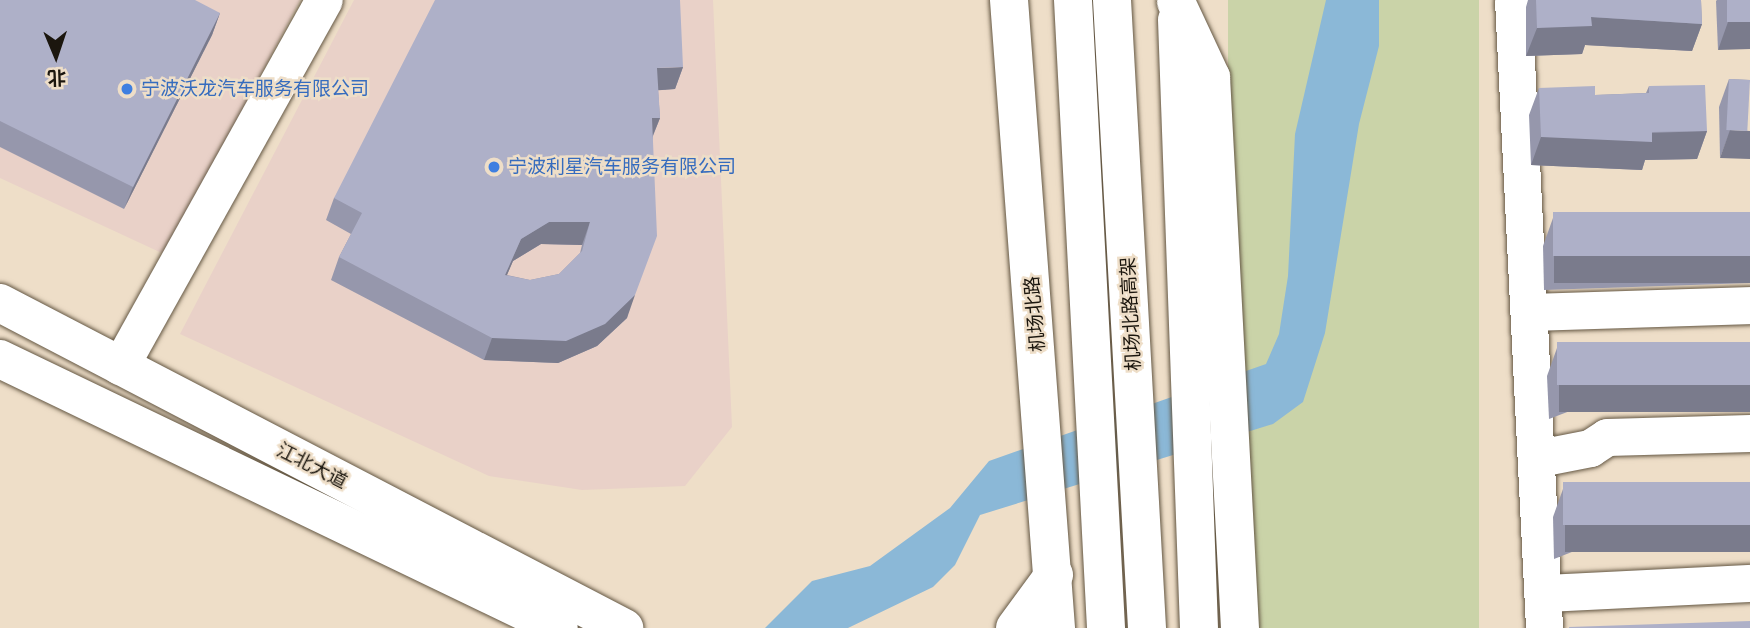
<!DOCTYPE html>
<html>
<head>
<meta charset="utf-8">
<style>
  body { margin:0 }
  #map { position:relative; width:1750px; height:628px; overflow:hidden; background:#eedec8; font-family:Inter,"Noto Sans SC",sans-serif }
  div>[style] { position:absolute }
  .commercial>* { inset:0; background:#e9d1c8 }
  .green>* { inset:0; background:#cad3a8; transform-origin:0 0 }
  .water>* { inset:0; background:#8bb8d7 }
  .roads { filter:drop-shadow(0 0 2px #645743) drop-shadow(0 0 2px #645743) }
  .minor>* { height:37px; margin:-18.5px; padding:0 18.5px; transform-origin:18.5px; border-radius:18.5px; background:#fff }
  .major>* { height:38px; margin:-19px; padding:0 19px; transform-origin:19px; border-radius:19px; background:#fff }
  .highway>* { height:38px; margin:-19px; padding:0 19px; transform-origin:19px; border-radius:19px; background:#fff }
  .wall>* { inset:0; background:#9697ac }
  .shaded-wall>* { inset:0; background:#7a7b8c; transform-origin:0 0 }
  .building>* { inset:0; background:#aeb0c8; transform-origin:0 0 }
  .dots>* { width:19px; height:19px; translate:-50% -50%; box-sizing:border-box; border:4px solid #eedec8; border-radius:50% }
  span { translate:-50% -50%; white-space:nowrap; text-align:center; line-height:1.15; -webkit-text-stroke:5px #eedec8; paint-order:stroke }
  .shop-label { font-size:19px; color:#366cbe }
  .left { translate:0 -50%; text-align:left }
  .street-label { font-size:19px; color:#1b160e }
  .north { position:absolute; left:21px; top:21px; width:70px; height:70px; -webkit-text-stroke:5px #eedec8; paint-order:stroke; rotate:178deg; font-size:19px; font-weight:700; line-height:28px; text-align:center; color:#1b160e }
  .north::after { content:''; display:block; margin:auto; width:24px; height:32px; background:#1b160e; clip-path:polygon(50% 0,100% 100%,50% 72%,0 100%) }
</style>
</head>
<body>
<div id="map">
  <div class="commercial">
    <i style="clip-path:polygon(0 0,300px 0,166px 255px,0 178px)"></i>
    <i style="clip-path:polygon(354px 0,713px 0,732px 427px,685px 486px,582px 490px,489px 476px,180px 334px)"></i>
  </div>
  <div class="green">
    <i style="left:1228px;top:0;width:251px;height:629px"></i>
  </div>
  <div class="water">
    <i style="clip-path:polygon(1326px 0,1379px 0,1379px 46px,1359px 124px,1325px 333px,1303px 402px,1273px 424px,980px 515px,955px 565px,933px 587px,848px 628px,765px 628px,812px 581px,870px 566px,950px 508px,989px 461px,1266px 364px,1279px 334px,1288px 276px,1295px 134px)"></i>
  </div>
  <div class="roads">
    <div class="minor">
      <i style="left:1513px;top:0;width:629px;rotate:87.17deg"></i>
      <i style="left:1533px;top:312px;width:217px;rotate:-1.8deg"></i>
      <i style="left:120px;top:366px;width:419px;rotate:-60.9deg"></i>
      <i style="left:1539px;top:458px;width:52px;rotate:-11.1deg"></i>
      <i style="left:1590px;top:448px;width:20px;rotate:-33deg"></i>
      <i style="left:1607px;top:437px;width:143px;rotate:-1.6deg"></i>
      <i style="left:1544px;top:593px;width:206px;rotate:-2.8deg"></i>
    </div>
    <div class="major">
      <i style="left:1009px;top:0;width:630px;rotate:85.72deg"></i>
      <i style="left:1176px;top:2px;width:83px;rotate:65deg"></i>
      <i style="left:1211px;top:77px;width:552px;rotate:86.99deg"></i>
      <i style="left:1177px;top:20px;width:608px;rotate:87.93deg"></i>
      <i style="left:0;top:303px;width:704px;rotate:27.51deg"></i>
      <i style="left:0;top:359px;width:620px;rotate:25.7deg"></i>
      <i style="left:1015px;top:628px;width:66px;rotate:-53.7deg"></i>
    </div>
    <div class="highway">
      <i style="left:1073px;top:0;width:629px;rotate:86.99deg"></i>
      <i style="left:1112px;top:0;width:629px;rotate:86.81deg"></i>
    </div>
  </div>
  <div class="wall">
    <i style="clip-path:polygon(0 0,220px 13px,212px 35px,124px 209px,0 147px)"></i>
    <i style="clip-path:polygon(1528px 0,1701px 0,1702px 24px,1692px 51px,1585px 45px,1582px 54px,1526px 56px,1526px 7px)"></i>
    <i style="clip-path:polygon(1717px 0,1750px 0,1718px 50px,1716px 1px)"></i>
    <i style="clip-path:polygon(evenodd,683px 67px,675px 89px,658px 90px,660px 118px,653px 136px,627px 318px,597px 346px,558px 363px,484px 360px,331px 280px,339px 257px,351px 234px,326px 220px,334px 198px,683px 67px,541px 244px,582px 245px,580px 253px,559px 274px,530px 280px,507px 275px,513px 261px,541px 244px)"></i>
    <i style="clip-path:polygon(1729px 79px,1750px 80px,1720px 158px,1719px 107px)"></i>
    <i style="clip-path:polygon(1649px 86px,1707px 131px,1697px 159px,1645px 160px,1642px 170px,1531px 165px,1529px 115px,1539px 88px,1595px 95px,1646px 93px)"></i>
    <i style="clip-path:polygon(1750px 212px,1750px 283px,1544px 290px,1543px 246px,1553px 218px)"></i>
    <i style="clip-path:polygon(1750px 342px,1549px 419px,1547px 376px,1557px 348px)"></i>
    <i style="clip-path:polygon(1750px 482px,1554px 559px,1553px 517px,1563px 489px)"></i>
  </div>
  <div class="shaded-wall">
    <i style="clip-path:polygon(220px 13px,212px 35px,124px 209px,133px 187px)"></i>
    <i style="clip-path:polygon(1591px 17px,1702px 24px,1692px 51px,1585px 45px,1582px 54px,1526px 56px,1537px 28px)"></i>
    <i style="clip-path:polygon(1750px 21px,1750px 49px,1718px 50px,1728px 22px)"></i>
    <i style="clip-path:polygon(683px 67px,675px 89px,649px 91px,657px 68px)"></i>
    <i style="clip-path:polygon(652px 118px,660px 118px,651px 140px)"></i>
    <i style="clip-path:polygon(1730px 130px,1750px 131px,1750px 159px,1720px 158px)"></i>
    <i style="clip-path:polygon(1707px 131px,1697px 159px,1645px 160px,1642px 170px,1531px 165px,1541px 137px)"></i>
    <i style="clip-path:polygon(549px 222px,590px 222px,582px 245px,541px 244px,513px 261px,497px 298px,505px 275px,521px 239px)"></i>
    <i style="left:1750px;top:256px;width:27px;height:196px;rotate:90deg"></i>
    <i style="clip-path:polygon(635px 295px,627px 318px,597px 346px,558px 363px,484px 360px,492px 338px)"></i>
    <i style="left:1750px;top:385px;width:27px;height:191px;rotate:90deg"></i>
    <i style="left:1750px;top:525px;width:27px;height:185px;rotate:90deg"></i>
  </div>
  <div class="building">
    <i style="clip-path:polygon(0 0,195px 0,220px 13px,133px 187px,0 121px)"></i>
    <i style="clip-path:polygon(evenodd,435px 0,680px 0,683px 67px,657px 68px,660px 118px,652px 118px,657px 236px,635px 295px,605px 324px,566px 341px,492px 338px,339px 257px,362px 213px,334px 198px,435px 0,549px 222px,590px 222px,582px 251px,559px 274px,530px 280px,505px 275px,521px 239px,549px 222px)"></i>
    <i style="clip-path:polygon(1536px 0,1701px 0,1702px 24px,1591px 17px,1592px 26px,1537px 28px)"></i>
    <i style="left:1727px;top:0;width:23px;height:22px"></i>
    <i style="left:1729px;top:79px;width:21px;height:51px;rotate:3deg"></i>
    <i style="clip-path:polygon(1705px 85px,1707px 131px,1652px 132px,1652px 142px,1541px 137px,1539px 88px,1595px 86px,1595px 95px,1649px 93px,1649px 86px)"></i>
    <i style="left:1750px;top:212px;width:44px;height:197px;rotate:90deg"></i>
    <i style="left:1750px;top:342px;width:43px;height:193px;rotate:90deg"></i>
    <i style="left:1750px;top:482px;width:43px;height:187px;rotate:90deg"></i>
    <i style="clip-path:polygon(1750px 621px,1750px 628px,1569px 628px,1569px 627px)"></i>
  </div>
  <div class="dots">
    <i style="left:127px;top:89px;background:#3f7fe0"></i>
    <i style="left:494px;top:167px;background:#3f7fe0"></i>
  </div>
  <div class="shop-label">
    <span class="left" style="left:141px;top:89px">宁波沃龙汽车服务有限公司</span>
    <span class="left" style="left:508px;top:167px">宁波利星汽车服务有限公司</span>
  </div>
  <div class="street-label">
    <span style="left:1035px;top:314px;rotate:-95deg">机场北路</span>
    <span style="left:1131px;top:314px;rotate:-93deg">机场北路高架</span>
    <span style="left:312px;top:466px;rotate:27deg">江北大道</span>
  </div>
  <div class="north">北</div>
</div>
</body>
</html>
